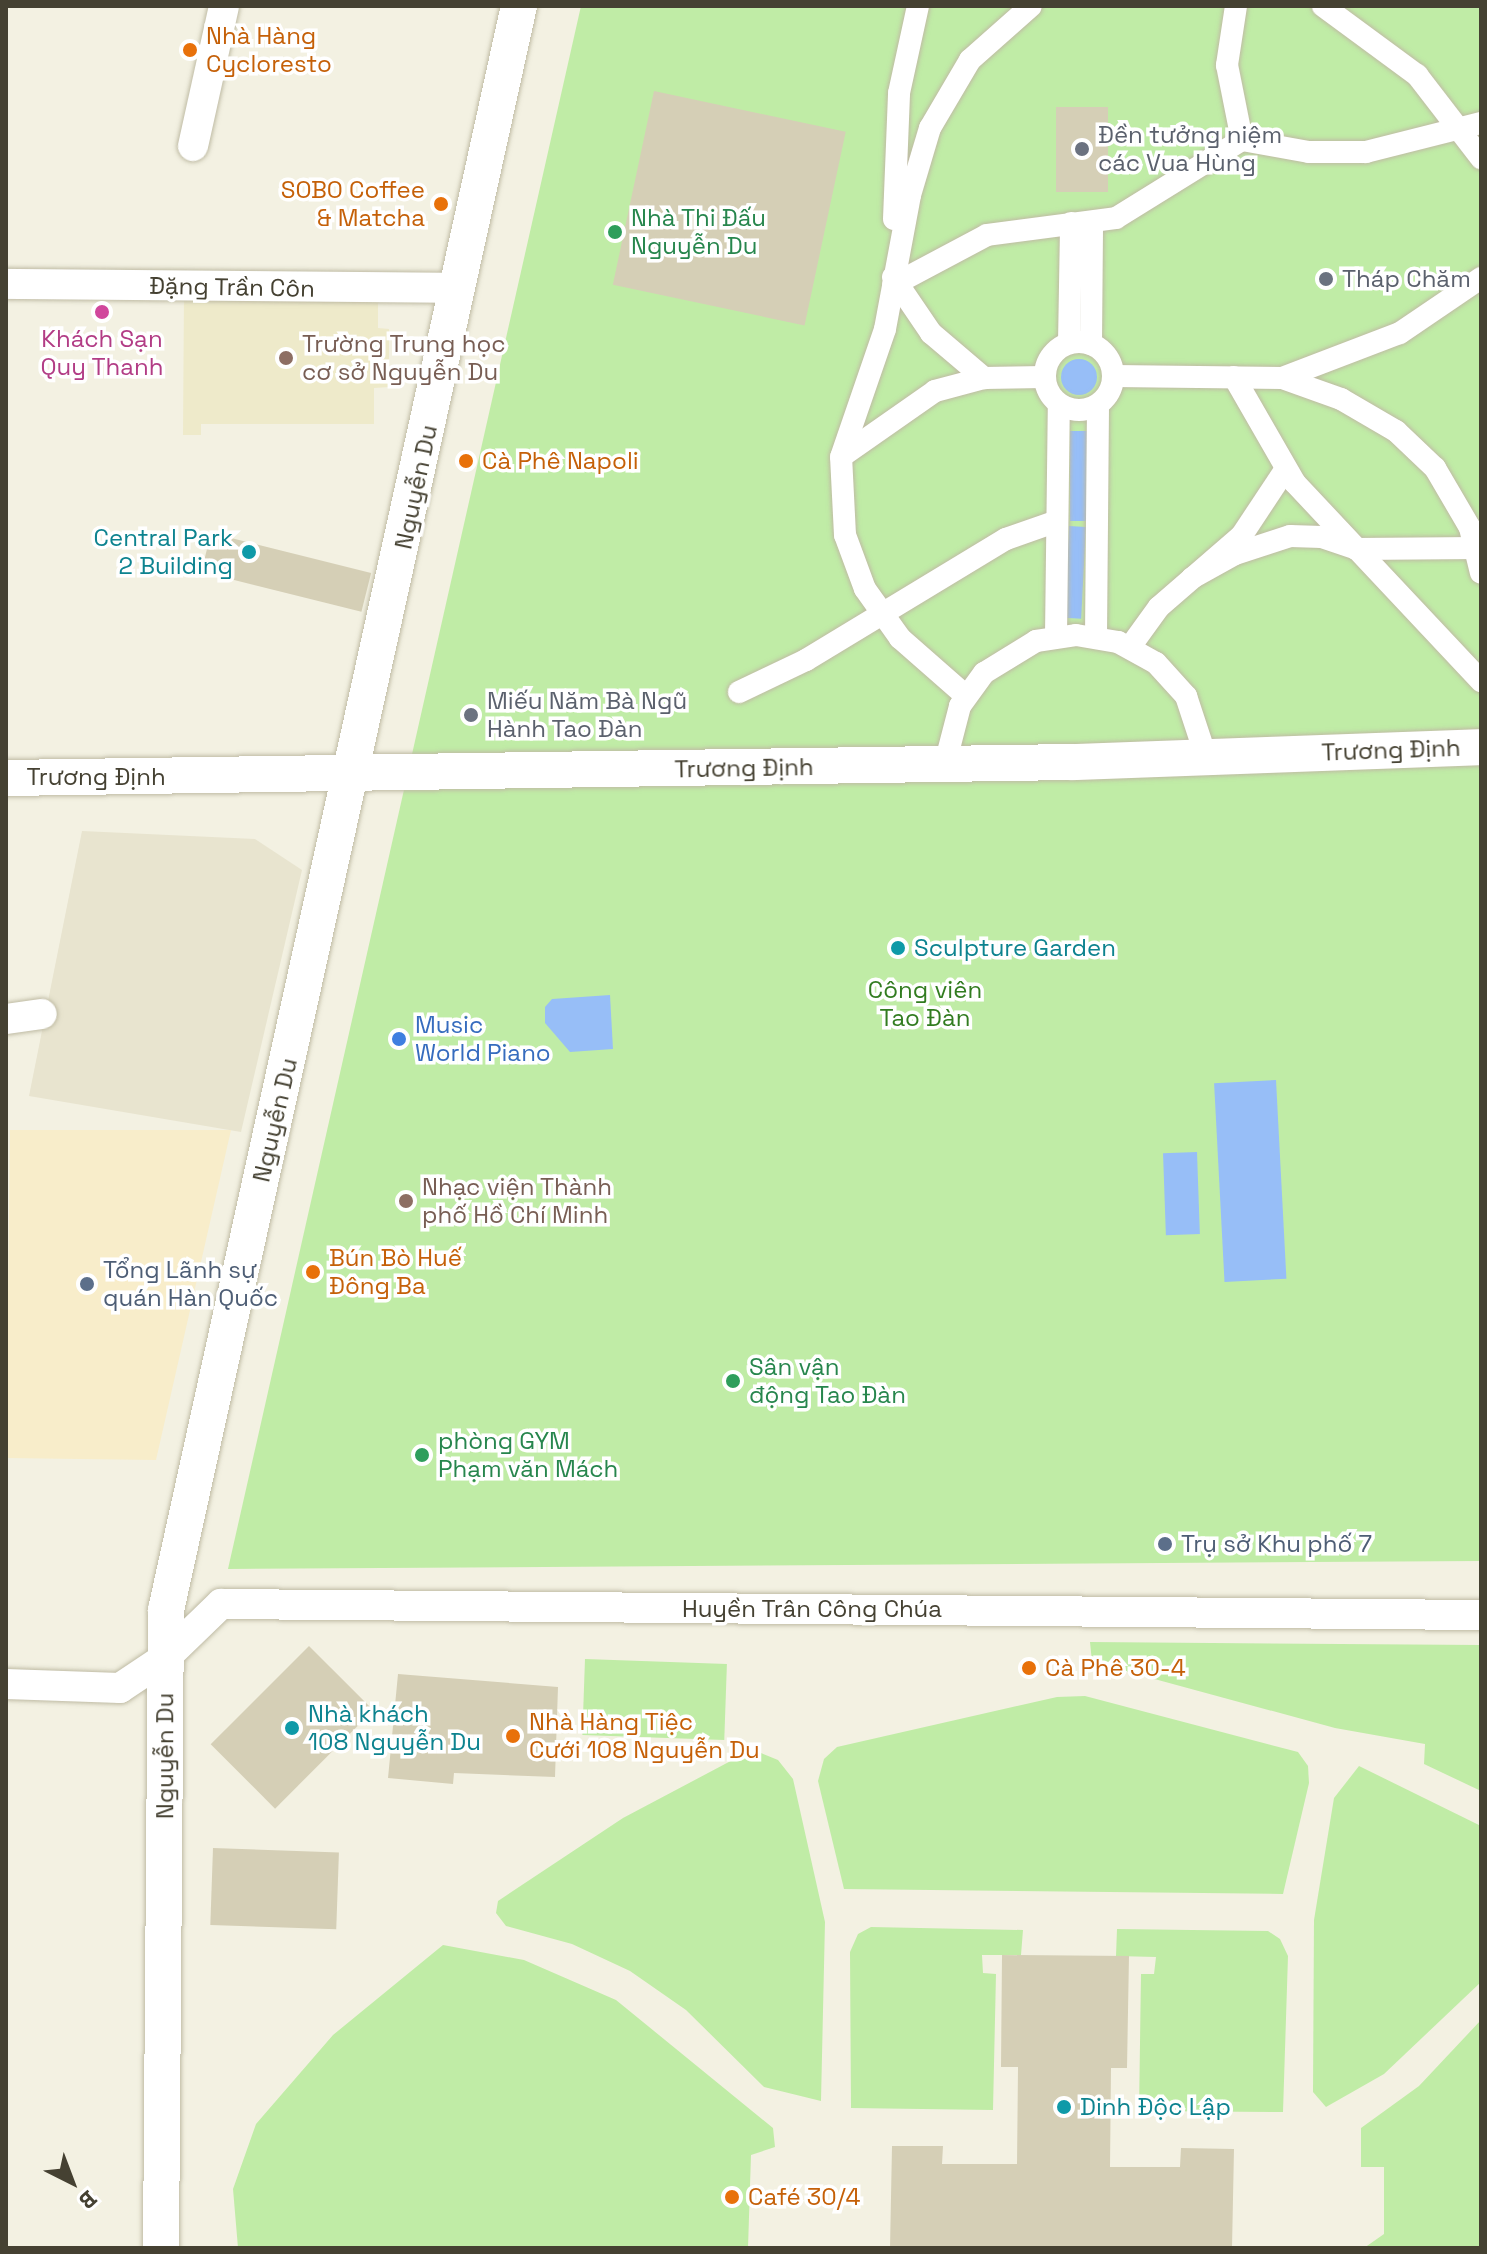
<!DOCTYPE html>
<html>
<head>
<meta charset="utf-8">
<style>
  body { margin:0 }
  #map { position:relative; width:1487px; height:2254px; overflow:hidden; background:#f3f1e2; font-family:"Space Grotesk",sans-serif }
  div>[style] { position:absolute }
  .residential>* { inset:0; background:#e8e4cf }
  .commercial>* { inset:0; background:#f8edca }
  .education>* { inset:0; background:#eeeaca }
  .green>* { inset:0; background:#c0eca6; transform-origin:0 0 }
  .water>* { inset:0; background:#97bef7; transform-origin:0 0 }
  .round { border-radius:50% }
  .building>* { inset:0; background:#d5cfb6; transform-origin:0 0 }
  .roads { filter:drop-shadow(0 0 2px #bfbba4) drop-shadow(0 0 2px #bfbba4) }
  .pedestrian>* { height:22px; margin:-11px; padding:0 11px; transform-origin:11px; border-radius:11px; background:#fff }
  .pedestrian>.ring { margin:-11px; padding:0; box-sizing:content-box; background:none; border:22px solid #fff; border-radius:50% }
  .minor>* { height:30px; margin:-15px; padding:0 15px; transform-origin:15px; border-radius:15px; background:#fff }
  .tertiary>* { height:36px; margin:-18px; padding:0 18px; transform-origin:18px; border-radius:18px; background:#fff }
  .dots>* { width:22px; height:22px; translate:-50% -50%; box-sizing:border-box; border:4px solid #fff; border-radius:50% }
  span { translate:-50% -50%; white-space:nowrap; text-align:center; line-height:1.15; -webkit-text-stroke:7px #fff; paint-order:stroke }
  .food-label { font-size:24px; color:#c56008 }
  .left { translate:0 -50%; text-align:left }
  .right { translate:-100% -50%; text-align:right }
  .worship-label { font-size:24px; color:#5b616d }
  .leisure-label { font-size:24px; color:#27864d }
  .street-label { font-size:24px; color:#454132 }
  .hotel-label { font-size:24px; color:#b23c85 }
  .education-label { font-size:24px; color:#785e54 }
  .culture-label { font-size:24px; color:#0d838f }
  .park-label { font-size:24px; color:#327c20 }
  .shop-label { font-size:24px; color:#366cbe }
  .service-label { font-size:24px; color:#4e5e75 }
  .frame { position:absolute; inset:0; border:8px solid #454132; pointer-events:none }
  .north { position:absolute; left:32px; top:2142px; width:80px; height:80px; -webkit-text-stroke:6px #fff; paint-order:stroke; rotate:138deg; font-size:22px; font-weight:700; line-height:32px; text-align:center; color:#454132 }
  .north::after { content:''; display:block; margin:auto; width:28px; height:36px; background:#454132; clip-path:polygon(50% 0,100% 100%,50% 72%,0 100%) }
</style>
</head>
<body>
<div id="map">
  <div class="residential">
    <i style="clip-path:polygon(82px 831px,255px 839px,302px 870px,241px 1132px,29px 1096px)"></i>
  </div>
  <div class="commercial">
    <i style="clip-path:polygon(10px 1130px,231px 1130px,156px 1460px,6px 1458px)"></i>
  </div>
  <div class="education">
    <i style="clip-path:polygon(184px 292px,378px 292px,378px 328px,389px 329px,389px 387px,374px 388px,374px 424px,201px 424px,201px 435px,183px 435px)"></i>
  </div>
  <div class="green">
    <i style="clip-path:polygon(581px 6px,1481px 6px,1481px 1561px,228px 1569px)"></i>
    <i style="clip-path:polygon(1090px 1642px,1481px 1645px,1481px 1791px,1424px 1764px,1425px 1744px,1335px 1728px,1092px 1662px)"></i>
    <i style="left:585px;top:1659px;width:142px;height:76px;rotate:2deg"></i>
    <i style="clip-path:polygon(1085px 1696px,1298px 1752px,1308px 1766px,1309px 1783px,1283px 1894px,844px 1889px,818px 1781px,824px 1759px,837px 1747px,1057px 1697px)"></i>
    <i style="clip-path:polygon(761px 1753px,778px 1760px,793px 1779px,825px 1922px,821px 2101px,764px 2087px,686px 2010px,630px 1971px,572px 1944px,506px 1926px,496px 1913px,498px 1901px,623px 1818px,742px 1755px)"></i>
    <i style="clip-path:polygon(1359px 1766px,1481px 1826px,1481px 1982px,1384px 2074px,1326px 2107px,1313px 2092px,1314px 1920px,1334px 1798px)"></i>
    <i style="clip-path:polygon(871px 1927px,1023px 1930px,1021px 1955px,982px 1955px,983px 1973px,996px 1974px,993px 2110px,851px 2108px,850px 1952px,858px 1934px)"></i>
    <i style="clip-path:polygon(1117px 1929px,1268px 1931px,1280px 1939px,1288px 1956px,1283px 2112px,1139px 2111px,1141px 1974px,1154px 1974px,1156px 1957px,1116px 1956px)"></i>
    <i style="clip-path:polygon(443px 1945px,524px 1960px,616px 2000px,773px 2128px,775px 2147px,751px 2155px,748px 2248px,238px 2248px,233px 2189px,256px 2124px,333px 2035px)"></i>
    <i style="clip-path:polygon(1481px 2020px,1481px 2248px,1364px 2248px,1384px 2234px,1384px 2167px,1361px 2167px,1361px 2128px,1419px 2086px)"></i>
  </div>
  <div class="water">
    <i class="round" style="left:1061px;top:359px;width:36px;height:36px"></i>
    <i style="left:1070px;top:431px;width:17px;height:90px"></i>
    <i style="left:1069px;top:526px;width:17px;height:92px;rotate:3deg"></i>
    <i style="clip-path:polygon(610px 995px,613px 1049px,570px 1052px,545px 1023px,545px 1007px,552px 999px)"></i>
    <i style="left:1276px;top:1080px;width:199px;height:62px;rotate:87deg"></i>
    <i style="left:1197px;top:1152px;width:82px;height:34px;rotate:88deg"></i>
  </div>
  <div class="building">
    <i style="left:654px;top:91px;width:196px;height:198px;rotate:12deg"></i>
    <i style="left:1056px;top:107px;width:52px;height:85px"></i>
    <i style="left:211px;top:533px;width:165px;height:40px;rotate:14deg"></i>
    <i style="left:309px;top:1646px;width:91px;height:139px;rotate:45deg"></i>
    <i style="clip-path:polygon(398px 1674px,558px 1687px,555px 1777px,454px 1773px,453px 1784px,388px 1778px)"></i>
    <i style="left:213px;top:1848px;width:126px;height:77px;rotate:2deg"></i>
    <i style="clip-path:polygon(1002px 1955px,1129px 1956px,1127px 2068px,1111px 2068px,1110px 2167px,1180px 2167px,1181px 2148px,1234px 2149px,1232px 2248px,890px 2248px,892px 2146px,943px 2146px,942px 2164px,1017px 2164px,1018px 2067px,1001px 2067px)"></i>
  </div>
  <div class="roads">
    <div class="pedestrian">
      <i style="left:1236px;top:6px;width:60px;rotate:98.7deg"></i>
      <i style="left:1227px;top:65px;width:76px;rotate:78.7deg"></i>
      <i style="left:1323px;top:6px;width:117px;rotate:36.3deg"></i>
      <i style="left:1417px;top:75px;width:105px;rotate:52.4deg"></i>
      <i style="left:894px;top:219px;width:126px;rotate:-87.7deg"></i>
      <i style="left:899px;top:93px;width:89px;rotate:-77.7deg"></i>
      <i style="left:893px;top:277px;width:68px;rotate:55.8deg"></i>
      <i style="left:931px;top:333px;width:70px;rotate:40.3deg"></i>
      <i style="left:893px;top:285px;width:106px;rotate:-28deg"></i>
      <i style="left:987px;top:235px;width:130px;rotate:-7.5deg"></i>
      <i style="left:1116px;top:218px;width:148px;rotate:-31.8deg"></i>
      <i style="left:1242px;top:140px;width:68px;rotate:10.2deg"></i>
      <i style="left:1309px;top:152px;width:57px"></i>
      <i style="left:1366px;top:152px;width:119px;rotate:-14.2deg"></i>
      <i class="ring" style="left:1045px;top:342px;width:46px;height:46px"></i>
      <i style="left:1069px;top:343px;width:120px;rotate:-89deg"></i>
      <i style="left:1091px;top:344px;width:122px;rotate:-89.5deg"></i>
      <i style="left:1114px;top:376px;width:168px;rotate:0.7deg"></i>
      <i style="left:1282px;top:378px;width:63px;rotate:19.6deg"></i>
      <i style="left:1341px;top:399px;width:64px;rotate:30.2deg"></i>
      <i style="left:1396px;top:431px;width:54px;rotate:43.5deg"></i>
      <i style="left:1435px;top:468px;width:69px;rotate:59.7deg"></i>
      <i style="left:1470px;top:528px;width:46px;rotate:76.3deg"></i>
      <i style="left:1234px;top:377px;width:122px;rotate:60.1deg"></i>
      <i style="left:1295px;top:483px;width:272px;rotate:46.8deg"></i>
      <i style="left:1282px;top:378px;width:126px;rotate:-20.9deg"></i>
      <i style="left:1400px;top:333px;width:98px;rotate:-34.2deg"></i>
      <i style="left:845px;top:454px;width:110px;rotate:-35deg"></i>
      <i style="left:935px;top:391px;width:51px;rotate:-14.9deg"></i>
      <i style="left:984px;top:378px;width:60px;rotate:-1deg"></i>
      <i style="left:1192px;top:578px;width:49px;rotate:-29.2deg"></i>
      <i style="left:1235px;top:554px;width:58px;rotate:-18.1deg"></i>
      <i style="left:1290px;top:536px;width:32px;rotate:2deg"></i>
      <i style="left:1322px;top:537px;width:36px;rotate:19deg"></i>
      <i style="left:1356px;top:549px;width:122px;rotate:-0.5deg"></i>
      <i style="left:1056px;top:636px;width:231px;rotate:-89.3deg"></i>
      <i style="left:1096px;top:636px;width:231px;rotate:-89.5deg"></i>
      <i style="left:1130px;top:647px;width:49px;rotate:-54.1deg"></i>
      <i style="left:1159px;top:607px;width:110px;rotate:-40.9deg"></i>
      <i style="left:1242px;top:535px;width:78px;rotate:-56.5deg"></i>
      <i style="left:739px;top:692px;width:74px;rotate:-25.5deg"></i>
      <i style="left:806px;top:660px;width:234px;rotate:-31.2deg"></i>
      <i style="left:1006px;top:539px;width:54px;rotate:-19.4deg"></i>
      <i style="left:966px;top:696px;width:88px;rotate:-138.7deg"></i>
      <i style="left:900px;top:638px;width:60px;rotate:-125.5deg"></i>
      <i style="left:865px;top:589px;width:58px;rotate:-110.3deg"></i>
      <i style="left:845px;top:535px;width:78px;rotate:-92.9deg"></i>
      <i style="left:841px;top:457px;width:135px;rotate:-71deg"></i>
      <i style="left:885px;top:329px;width:136px;rotate:-79.4deg"></i>
      <i style="left:910px;top:195px;width:70px;rotate:-73.4deg"></i>
      <i style="left:930px;top:128px;width:79px;rotate:-59.5deg"></i>
      <i style="left:970px;top:60px;width:81px;rotate:-41.5deg"></i>
      <i style="left:945px;top:764px;width:60px;rotate:-75.5deg"></i>
      <i style="left:960px;top:706px;width:41px;rotate:-54deg"></i>
      <i style="left:984px;top:673px;width:61px;rotate:-31.6deg"></i>
      <i style="left:1036px;top:641px;width:40px;rotate:-8.5deg"></i>
      <i style="left:1076px;top:635px;width:43px;rotate:9.5deg"></i>
      <i style="left:1118px;top:642px;width:43px;rotate:28.9deg"></i>
      <i style="left:1156px;top:663px;width:45px;rotate:47.7deg"></i>
      <i style="left:1186px;top:696px;width:64px;rotate:71.8deg"></i>
    </div>
    <div class="minor">
      <i style="left:193px;top:146px;width:143px;rotate:-77.5deg"></i>
      <i style="left:6px;top:284px;width:453px;rotate:0.5deg"></i>
      <i style="left:6px;top:1019px;width:36px;rotate:-8deg"></i>
      <i style="left:6px;top:1684px;width:114px;rotate:2deg"></i>
      <i style="left:120px;top:1688px;width:54px;rotate:-33.7deg"></i>
      <i style="left:165px;top:1658px;width:78px;rotate:-44deg"></i>
      <i style="left:221px;top:1604px;width:1260px;rotate:0.5deg"></i>
    </div>
    <div class="tertiary">
      <i style="left:6px;top:778px;width:1068px;rotate:-0.86deg"></i>
      <i style="left:1074px;top:762px;width:407px;rotate:-2.1deg"></i>
      <i style="left:161px;top:2248px;width:638px;rotate:-89.55deg"></i>
      <i style="left:166px;top:1610px;width:1642px;rotate:-77.59deg"></i>
    </div>
  </div>
  <div class="dots">
    <i style="left:190px;top:50px;background:#e8710a"></i>
    <i style="left:1082px;top:149px;background:#6b7280"></i>
    <i style="left:441px;top:204px;background:#e8710a"></i>
    <i style="left:615px;top:232px;background:#2e9e5b"></i>
    <i style="left:1326px;top:279px;background:#6b7280"></i>
    <i style="left:102px;top:312px;background:#d1479c"></i>
    <i style="left:286px;top:358px;background:#8d6e63"></i>
    <i style="left:466px;top:461px;background:#e8710a"></i>
    <i style="left:249px;top:552px;background:#0f9aa8"></i>
    <i style="left:471px;top:715px;background:#6b7280"></i>
    <i style="left:898px;top:948px;background:#0f9aa8"></i>
    <i style="left:399px;top:1039px;background:#3f7fe0"></i>
    <i style="left:406px;top:1201px;background:#8d6e63"></i>
    <i style="left:313px;top:1272px;background:#e8710a"></i>
    <i style="left:87px;top:1284px;background:#5c6f8a"></i>
    <i style="left:733px;top:1381px;background:#2e9e5b"></i>
    <i style="left:422px;top:1455px;background:#2e9e5b"></i>
    <i style="left:1165px;top:1544px;background:#5c6f8a"></i>
    <i style="left:1029px;top:1668px;background:#e8710a"></i>
    <i style="left:292px;top:1728px;background:#0f9aa8"></i>
    <i style="left:513px;top:1736px;background:#e8710a"></i>
    <i style="left:1064px;top:2107px;background:#0f9aa8"></i>
    <i style="left:732px;top:2197px;background:#e8710a"></i>
  </div>
  <div class="food-label">
    <span class="left" style="left:206px;top:50px">Nhà Hàng<br>Cycloresto</span>
    <span class="right" style="left:425px;top:204px">SOBO Coffee<br>&amp; Matcha</span>
    <span class="left" style="left:482px;top:461px">Cà Phê Napoli</span>
    <span class="left" style="left:329px;top:1272px">Bún Bò Huế<br>Đông Ba</span>
    <span class="left" style="left:1045px;top:1668px">Cà Phê 30-4</span>
    <span class="left" style="left:529px;top:1736px">Nhà Hàng Tiệc<br>Cưới 108 Nguyễn Du</span>
    <span class="left" style="left:748px;top:2197px">Café 30/4</span>
  </div>
  <div class="worship-label">
    <span class="left" style="left:1098px;top:149px">Đền tưởng niệm<br>các Vua Hùng</span>
    <span class="left" style="left:1342px;top:279px">Tháp Chăm</span>
    <span class="left" style="left:487px;top:715px">Miếu Năm Bà Ngũ<br>Hành Tao Đàn</span>
  </div>
  <div class="leisure-label">
    <span class="left" style="left:631px;top:232px">Nhà Thi Đấu<br>Nguyễn Du</span>
    <span class="left" style="left:749px;top:1381px">Sân vận<br>động Tao Đàn</span>
    <span class="left" style="left:438px;top:1455px">phòng GYM<br>Phạm văn Mách</span>
  </div>
  <div class="street-label">
    <span style="left:232px;top:287px;rotate:1deg">Đặng Trần Côn</span>
    <span style="left:416px;top:487px;rotate:-78deg">Nguyễn Du</span>
    <span style="left:1391px;top:750px;rotate:-2deg">Trương Định</span>
    <span style="left:744px;top:768px;rotate:-1deg">Trương Định</span>
    <span style="left:96px;top:777px">Trương Định</span>
    <span style="left:275px;top:1120px;rotate:-77deg">Nguyễn Du</span>
    <span style="left:812px;top:1609px">Huyền Trân Công Chúa</span>
    <span style="left:165px;top:1756px;rotate:-90deg">Nguyễn Du</span>
  </div>
  <div class="hotel-label">
    <span style="left:102px;top:353px">Khách Sạn<br>Quy Thanh</span>
  </div>
  <div class="education-label">
    <span class="left" style="left:302px;top:358px">Trường Trung học<br>cơ sở Nguyễn Du</span>
    <span class="left" style="left:422px;top:1201px">Nhạc viện Thành<br>phố Hồ Chí Minh</span>
  </div>
  <div class="culture-label">
    <span class="right" style="left:233px;top:552px">Central Park<br>2 Building</span>
    <span class="left" style="left:914px;top:948px">Sculpture Garden</span>
    <span class="left" style="left:308px;top:1728px">Nhà khách<br>108 Nguyễn Du</span>
    <span class="left" style="left:1080px;top:2107px">Dinh Độc Lập</span>
  </div>
  <div class="park-label">
    <span style="left:925px;top:1004px">Công viên<br>Tao Đàn</span>
  </div>
  <div class="shop-label">
    <span class="left" style="left:415px;top:1039px">Music<br>World Piano</span>
  </div>
  <div class="service-label">
    <span class="left" style="left:103px;top:1284px">Tổng Lãnh sự<br>quán Hàn Quốc</span>
    <span class="left" style="left:1181px;top:1544px">Trụ sở Khu phố 7</span>
  </div>
  <div class="frame"></div>
  <div class="north">B</div>
</div>
</body>
</html>
